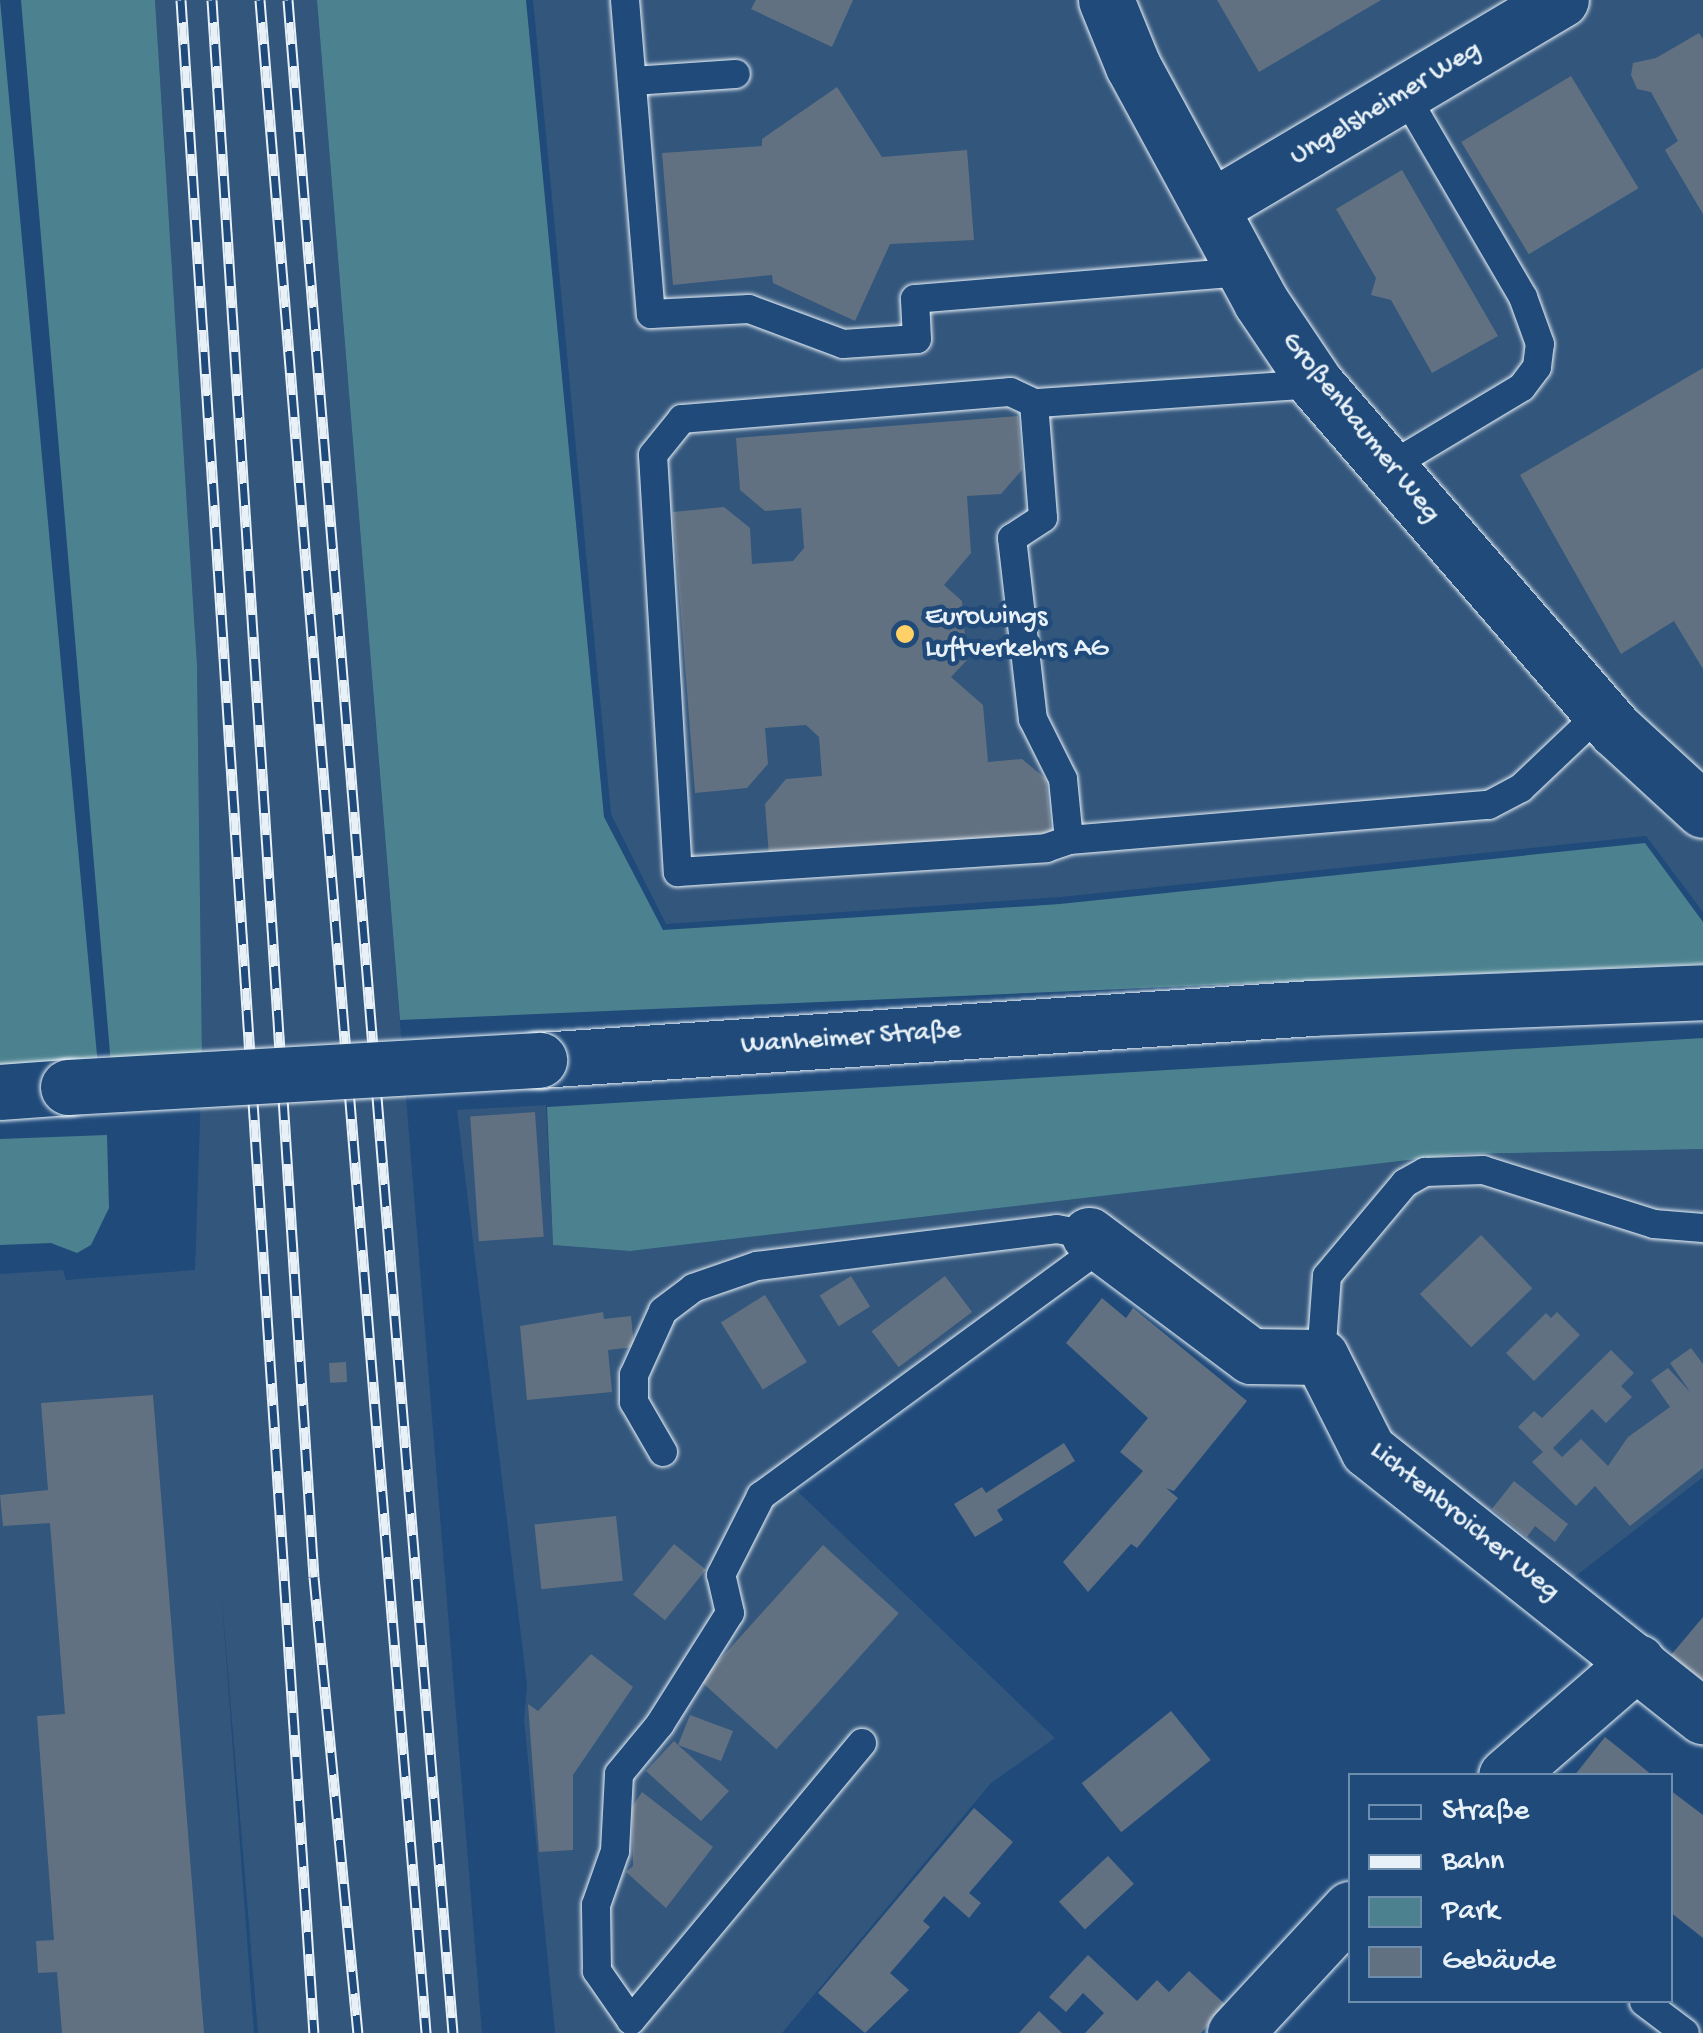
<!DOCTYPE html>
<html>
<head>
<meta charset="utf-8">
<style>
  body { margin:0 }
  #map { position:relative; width:1703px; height:2033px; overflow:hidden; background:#1f4a7a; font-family:"Gochi Hand",sans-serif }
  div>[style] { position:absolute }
  .built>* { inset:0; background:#33567c }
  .green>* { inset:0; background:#4c828f }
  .building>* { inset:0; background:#627182; transform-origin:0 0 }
  .roads { filter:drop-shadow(0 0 2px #e8f1f8) drop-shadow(0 0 2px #e8f1f8) }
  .service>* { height:28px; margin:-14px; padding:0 14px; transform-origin:14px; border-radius:14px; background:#1f4a7a }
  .minor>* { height:55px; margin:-27.5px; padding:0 27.5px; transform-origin:27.5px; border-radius:27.5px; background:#1f4a7a }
  .tertiary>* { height:55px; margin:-27.5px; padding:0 27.5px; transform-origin:27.5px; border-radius:27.5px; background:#1f4a7a }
  .rail>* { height:11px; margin-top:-5.5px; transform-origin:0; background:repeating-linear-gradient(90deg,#1f4a7a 0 22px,#e8f1f8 0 44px); box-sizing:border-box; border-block:2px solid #e8f1f8 }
  .bridges { filter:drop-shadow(0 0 2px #e8f1f8) drop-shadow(0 0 2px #e8f1f8) }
  .tertiary-bridge>* { height:55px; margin:-27.5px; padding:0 27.5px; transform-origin:27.5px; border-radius:27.5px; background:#1f4a7a }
  .dots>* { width:28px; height:28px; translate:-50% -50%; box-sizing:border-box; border:5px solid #1f4a7a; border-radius:50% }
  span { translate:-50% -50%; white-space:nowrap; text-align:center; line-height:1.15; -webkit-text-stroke:9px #1f4a7a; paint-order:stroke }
  .street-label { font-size:28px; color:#e8f1f8 }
  .poi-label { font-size:28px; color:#e8f1f8 }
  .left { translate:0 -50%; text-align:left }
  .legend { position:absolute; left:1348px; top:1773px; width:325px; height:230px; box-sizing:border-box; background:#1f4a7a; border:2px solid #6f8dac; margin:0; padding:12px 18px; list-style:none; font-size:30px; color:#e8f1f8 }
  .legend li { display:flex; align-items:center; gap:20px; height:50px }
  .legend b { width:50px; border:2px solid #6f8dac }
</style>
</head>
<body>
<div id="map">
  <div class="built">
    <i style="clip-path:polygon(155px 0,317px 0,482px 2033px,258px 2033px,221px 1589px,254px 2033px,0 2033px,0 1274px,63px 1270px,66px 1280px,195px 1270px,202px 1058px,197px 665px)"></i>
    <i style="clip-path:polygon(533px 0,1703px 0,1703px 912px,1646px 836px,1061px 897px,666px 924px,611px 814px)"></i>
    <i style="clip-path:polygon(546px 1105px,553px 1245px,630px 1251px,1460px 1154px,1703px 1149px,1703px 1477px,1563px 1586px,1136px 1262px,1097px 1270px,791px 1485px,1055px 1738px,991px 1783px,782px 2033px,555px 2033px,524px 1720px,527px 1685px,457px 1110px)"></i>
  </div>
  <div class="green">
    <i style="clip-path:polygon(0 0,98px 1066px,0 1072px)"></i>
    <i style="clip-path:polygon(21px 0,155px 0,197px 665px,202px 1058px,111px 1065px)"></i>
    <i style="clip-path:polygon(317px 0,526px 0,604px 817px,663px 930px,1060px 904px,1645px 843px,1703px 922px,1703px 964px,400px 1020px)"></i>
    <i style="clip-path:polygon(1703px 1038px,1703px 1149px,1460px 1154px,630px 1251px,553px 1245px,547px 1107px)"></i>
    <i style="clip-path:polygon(107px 1135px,109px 1208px,91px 1245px,77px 1253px,51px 1243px,0 1245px,0 1139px)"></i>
  </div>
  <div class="building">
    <i style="clip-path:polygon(756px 0,853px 0,832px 47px,751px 9px)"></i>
    <i style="clip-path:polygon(1217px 0,1381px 0,1259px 72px)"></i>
    <i style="clip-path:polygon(1699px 33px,1703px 39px,1703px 214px,1665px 150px,1678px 141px,1651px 92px,1637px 89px,1631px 75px,1633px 63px,1656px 58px)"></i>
    <i style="left:1571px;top:76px;width:131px;height:128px;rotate:59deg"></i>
    <i style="clip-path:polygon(837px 87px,882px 157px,967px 150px,974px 240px,890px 244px,855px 321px,773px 283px,772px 275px,673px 285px,662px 153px,762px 146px,762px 139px)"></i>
    <i style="clip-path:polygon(1402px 170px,1498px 336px,1432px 373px,1391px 300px,1371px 295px,1376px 278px,1336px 209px)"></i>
    <i style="clip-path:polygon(1703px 368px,1703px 669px,1674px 621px,1621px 654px,1520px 475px)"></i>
    <i style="clip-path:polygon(1018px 416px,1022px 470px,1001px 494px,967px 496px,971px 553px,944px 585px,962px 601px,967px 660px,951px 677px,983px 705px,988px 762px,1022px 759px,1046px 779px,1051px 833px,769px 856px,765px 804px,786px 779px,822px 776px,819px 737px,806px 725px,765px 728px,768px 764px,747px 788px,695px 793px,673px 512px,724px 507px,750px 528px,752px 564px,793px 561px,804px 548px,801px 508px,765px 511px,740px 490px,736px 438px)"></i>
    <i style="left:535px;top:1112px;width:125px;height:65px;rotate:86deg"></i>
    <i style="left:1481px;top:1235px;width:74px;height:85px;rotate:46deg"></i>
    <i style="left:851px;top:1276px;width:36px;height:37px;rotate:58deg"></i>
    <i style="left:945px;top:1276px;width:45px;height:92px;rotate:53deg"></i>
    <i style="left:765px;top:1295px;width:79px;height:52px;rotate:58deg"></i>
    <i style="clip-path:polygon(1102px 1298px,1126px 1318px,1133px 1308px,1247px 1401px,1174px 1491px,1166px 1488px,1178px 1498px,1137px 1548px,1131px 1544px,1088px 1592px,1063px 1562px,1143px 1471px,1120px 1452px,1148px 1418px,1066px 1343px)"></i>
    <i style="clip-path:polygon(603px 1312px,604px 1319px,631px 1316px,634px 1347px,608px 1350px,612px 1392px,527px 1400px,520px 1326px)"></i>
    <i style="clip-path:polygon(1557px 1312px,1580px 1335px,1534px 1381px,1506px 1353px,1546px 1313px,1551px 1318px)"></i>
    <i style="clip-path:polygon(1691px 1348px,1703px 1364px,1703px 1468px,1630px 1526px,1595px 1486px,1576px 1506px,1532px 1462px,1543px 1452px,1518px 1427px,1534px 1411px,1542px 1418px,1611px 1350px,1634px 1373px,1621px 1386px,1632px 1397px,1606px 1423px,1592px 1409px,1553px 1448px,1562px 1457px,1581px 1439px,1608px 1466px,1628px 1437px,1670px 1407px,1651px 1380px,1668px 1368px,1691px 1393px,1670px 1363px)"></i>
    <i style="left:346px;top:1362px;width:20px;height:17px;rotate:87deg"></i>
    <i style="clip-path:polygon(153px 1395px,204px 2033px,62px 2033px,57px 1972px,38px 1973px,36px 1941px,54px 1940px,37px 1716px,65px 1714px,50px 1523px,3px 1526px,0 1495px,48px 1490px,41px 1403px)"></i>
    <i style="clip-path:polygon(1064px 1443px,1075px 1461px,997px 1510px,1003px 1520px,975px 1537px,954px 1504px,982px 1487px,986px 1493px)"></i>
    <i style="clip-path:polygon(1514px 1481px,1568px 1524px,1555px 1542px,1535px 1526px,1527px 1537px,1492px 1509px)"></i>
    <i style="left:616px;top:1516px;width:65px;height:82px;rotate:84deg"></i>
    <i style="left:674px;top:1544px;width:41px;height:65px;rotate:39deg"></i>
    <i style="left:823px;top:1545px;width:102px;height:183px;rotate:42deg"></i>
    <i style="clip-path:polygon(1703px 1617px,1703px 1681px,1671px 1655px)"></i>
    <i style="clip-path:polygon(591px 1654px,633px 1687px,573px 1775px,573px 1850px,539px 1852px,528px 1704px,538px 1711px)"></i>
    <i style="left:1171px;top:1711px;width:63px;height:115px;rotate:51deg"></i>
    <i style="clip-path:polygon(690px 1715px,733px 1731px,721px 1761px,678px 1745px,729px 1791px,701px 1821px,646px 1771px,674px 1741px,678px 1745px)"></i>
    <i style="clip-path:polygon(1605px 1737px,1635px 1761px,1653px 1776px,1574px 1776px)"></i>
    <i style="clip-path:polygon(1670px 1790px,1703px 1815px,1703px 1938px,1670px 1912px)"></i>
    <i style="clip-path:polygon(642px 1792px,713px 1847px,666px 1908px,626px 1872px,633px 1866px,632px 1807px)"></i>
    <i style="clip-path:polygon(974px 1808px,1013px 1842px,969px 1893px,981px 1903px,969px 1918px,944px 1896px,923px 1921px,930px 1927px,890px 1973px,909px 1990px,865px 2033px,818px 1993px)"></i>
    <i style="left:1108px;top:1856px;width:38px;height:67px;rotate:47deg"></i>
    <i style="clip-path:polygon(1088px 1955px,1137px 2001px,1157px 1980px,1169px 1992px,1189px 1971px,1227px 2006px,1201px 2033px,1085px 2033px,1104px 2013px,1083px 1993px,1066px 2012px,1049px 1997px)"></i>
    <i style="clip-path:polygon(1039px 2011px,1062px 2033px,1019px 2033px)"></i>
  </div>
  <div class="roads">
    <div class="service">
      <i style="left:625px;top:0;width:315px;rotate:85.3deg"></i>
      <i style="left:651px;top:314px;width:98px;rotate:-2.9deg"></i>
      <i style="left:749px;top:309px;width:100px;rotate:20.4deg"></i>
      <i style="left:843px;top:344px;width:74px;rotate:-3.9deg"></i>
      <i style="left:917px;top:339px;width:40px;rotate:-92.9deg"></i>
      <i style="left:915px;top:299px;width:330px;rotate:-4.7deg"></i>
      <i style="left:632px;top:81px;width:104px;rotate:-3.9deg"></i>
      <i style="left:1316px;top:384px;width:283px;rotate:176.1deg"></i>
      <i style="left:1034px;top:403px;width:115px;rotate:85.5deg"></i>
      <i style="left:1043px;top:518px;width:37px;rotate:147deg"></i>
      <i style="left:1012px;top:538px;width:182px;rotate:83.4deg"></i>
      <i style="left:1033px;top:719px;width:67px;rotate:63.4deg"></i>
      <i style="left:1063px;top:779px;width:61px;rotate:84.4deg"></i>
      <i style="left:1069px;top:840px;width:421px;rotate:-4.8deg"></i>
      <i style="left:1489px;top:805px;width:36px;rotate:-28deg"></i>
      <i style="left:1521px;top:788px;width:110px;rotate:-43.5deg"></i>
      <i style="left:1034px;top:403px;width:26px;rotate:-155deg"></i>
      <i style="left:1010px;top:392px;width:329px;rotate:175.3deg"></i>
      <i style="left:682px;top:419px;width:46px;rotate:128.9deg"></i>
      <i style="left:653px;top:455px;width:418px;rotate:86.6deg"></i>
      <i style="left:678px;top:872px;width:369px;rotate:-3.7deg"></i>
      <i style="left:1046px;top:848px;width:24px;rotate:-19deg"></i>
      <i style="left:1389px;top:467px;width:155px;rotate:-31deg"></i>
      <i style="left:1522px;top:387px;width:25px;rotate:-53deg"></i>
      <i style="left:1537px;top:367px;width:23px;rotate:-83deg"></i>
      <i style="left:1540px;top:344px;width:50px;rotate:-109.9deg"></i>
      <i style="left:1523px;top:297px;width:236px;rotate:-120.3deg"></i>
      <i style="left:1321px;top:1357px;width:81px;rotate:-85.8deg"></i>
      <i style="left:1327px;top:1276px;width:121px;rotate:-50deg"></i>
      <i style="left:1405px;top:1183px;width:23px;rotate:-29deg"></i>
      <i style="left:1425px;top:1172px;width:58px;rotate:-2deg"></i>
      <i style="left:1483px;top:1170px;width:179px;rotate:17.5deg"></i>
      <i style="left:1654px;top:1224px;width:49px;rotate:4.7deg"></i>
      <i style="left:663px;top:1452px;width:58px;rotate:-120.1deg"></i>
      <i style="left:634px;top:1402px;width:27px;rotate:-90deg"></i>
      <i style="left:634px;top:1375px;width:70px;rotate:-65.6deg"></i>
      <i style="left:663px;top:1311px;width:38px;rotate:-37deg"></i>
      <i style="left:693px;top:1288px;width:68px;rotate:-19deg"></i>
      <i style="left:757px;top:1266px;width:302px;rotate:-7deg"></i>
      <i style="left:1057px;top:1229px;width:33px;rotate:11deg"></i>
      <i style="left:862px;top:1743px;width:361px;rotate:129.8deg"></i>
      <i style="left:631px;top:2020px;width:60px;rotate:-124.8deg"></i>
      <i style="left:597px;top:1971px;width:66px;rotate:-90.9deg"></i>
      <i style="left:596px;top:1905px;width:57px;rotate:-70.6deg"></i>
      <i style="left:615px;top:1851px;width:77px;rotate:-87deg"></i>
      <i style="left:619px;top:1774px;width:65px;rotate:-50.6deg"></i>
      <i style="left:660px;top:1724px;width:131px;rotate:-57.8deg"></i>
      <i style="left:730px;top:1613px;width:39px;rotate:-103deg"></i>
      <i style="left:721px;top:1575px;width:89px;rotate:-63.1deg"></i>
      <i style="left:761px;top:1496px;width:424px;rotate:-36.2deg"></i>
      <i style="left:1644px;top:2002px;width:51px;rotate:37.1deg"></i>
    </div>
    <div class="minor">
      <i style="left:1106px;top:0;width:71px;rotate:67.8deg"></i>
      <i style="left:1133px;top:66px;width:268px;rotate:61.5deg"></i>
      <i style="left:1261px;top:302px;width:99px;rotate:56.1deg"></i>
      <i style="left:1316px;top:384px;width:458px;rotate:49.1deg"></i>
      <i style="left:1616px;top:730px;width:118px;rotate:42.6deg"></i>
      <i style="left:1210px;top:208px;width:408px;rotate:-30.7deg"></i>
      <i style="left:1089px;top:1235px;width:202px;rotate:36.8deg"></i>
      <i style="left:1251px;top:1356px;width:70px;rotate:0.8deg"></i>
      <i style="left:1321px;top:1357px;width:104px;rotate:63.2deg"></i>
      <i style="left:1368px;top:1450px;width:428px;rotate:38.5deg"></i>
      <i style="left:1506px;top:1776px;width:174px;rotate:-41deg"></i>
      <i style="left:1235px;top:2033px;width:169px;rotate:-47.2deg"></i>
    </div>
    <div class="tertiary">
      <i style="left:539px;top:1060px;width:774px;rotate:-3.85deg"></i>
      <i style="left:1311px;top:1008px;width:392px;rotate:-2.3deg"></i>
      <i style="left:0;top:1092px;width:68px;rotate:-4.2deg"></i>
    </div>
  </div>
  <div class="rail">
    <i style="left:181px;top:0;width:2037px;rotate:86.26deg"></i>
    <i style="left:212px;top:0;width:1580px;rotate:86.3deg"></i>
    <i style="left:314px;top:1577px;width:458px;rotate:84.5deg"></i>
    <i style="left:260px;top:0;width:2040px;rotate:85.33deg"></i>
    <i style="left:288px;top:0;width:2040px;rotate:85.36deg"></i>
  </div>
  <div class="bridges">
    <div class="tertiary-bridge">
      <i style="left:68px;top:1087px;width:472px;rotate:-3.3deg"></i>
    </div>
  </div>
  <div class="dots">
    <i style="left:905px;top:634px;background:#ffd166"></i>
  </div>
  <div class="street-label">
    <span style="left:1386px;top:104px;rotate:-31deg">Ungelsheimer Weg</span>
    <span style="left:1360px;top:428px;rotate:51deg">Großenbaumer Weg</span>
    <span style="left:851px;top:1039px;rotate:-4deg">Wanheimer Straße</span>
    <span style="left:1464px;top:1522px;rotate:39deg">Lichtenbroicher Weg</span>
  </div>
  <div class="poi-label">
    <span class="left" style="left:925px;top:634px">Eurowings<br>Luftverkehrs AG</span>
  </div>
  <ul class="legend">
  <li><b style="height:12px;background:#1f4a7a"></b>Straße</li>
  <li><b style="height:12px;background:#e8f1f8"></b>Bahn</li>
  <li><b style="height:28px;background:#4c828f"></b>Park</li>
  <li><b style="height:28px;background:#627182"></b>Gebäude</li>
  </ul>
</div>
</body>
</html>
